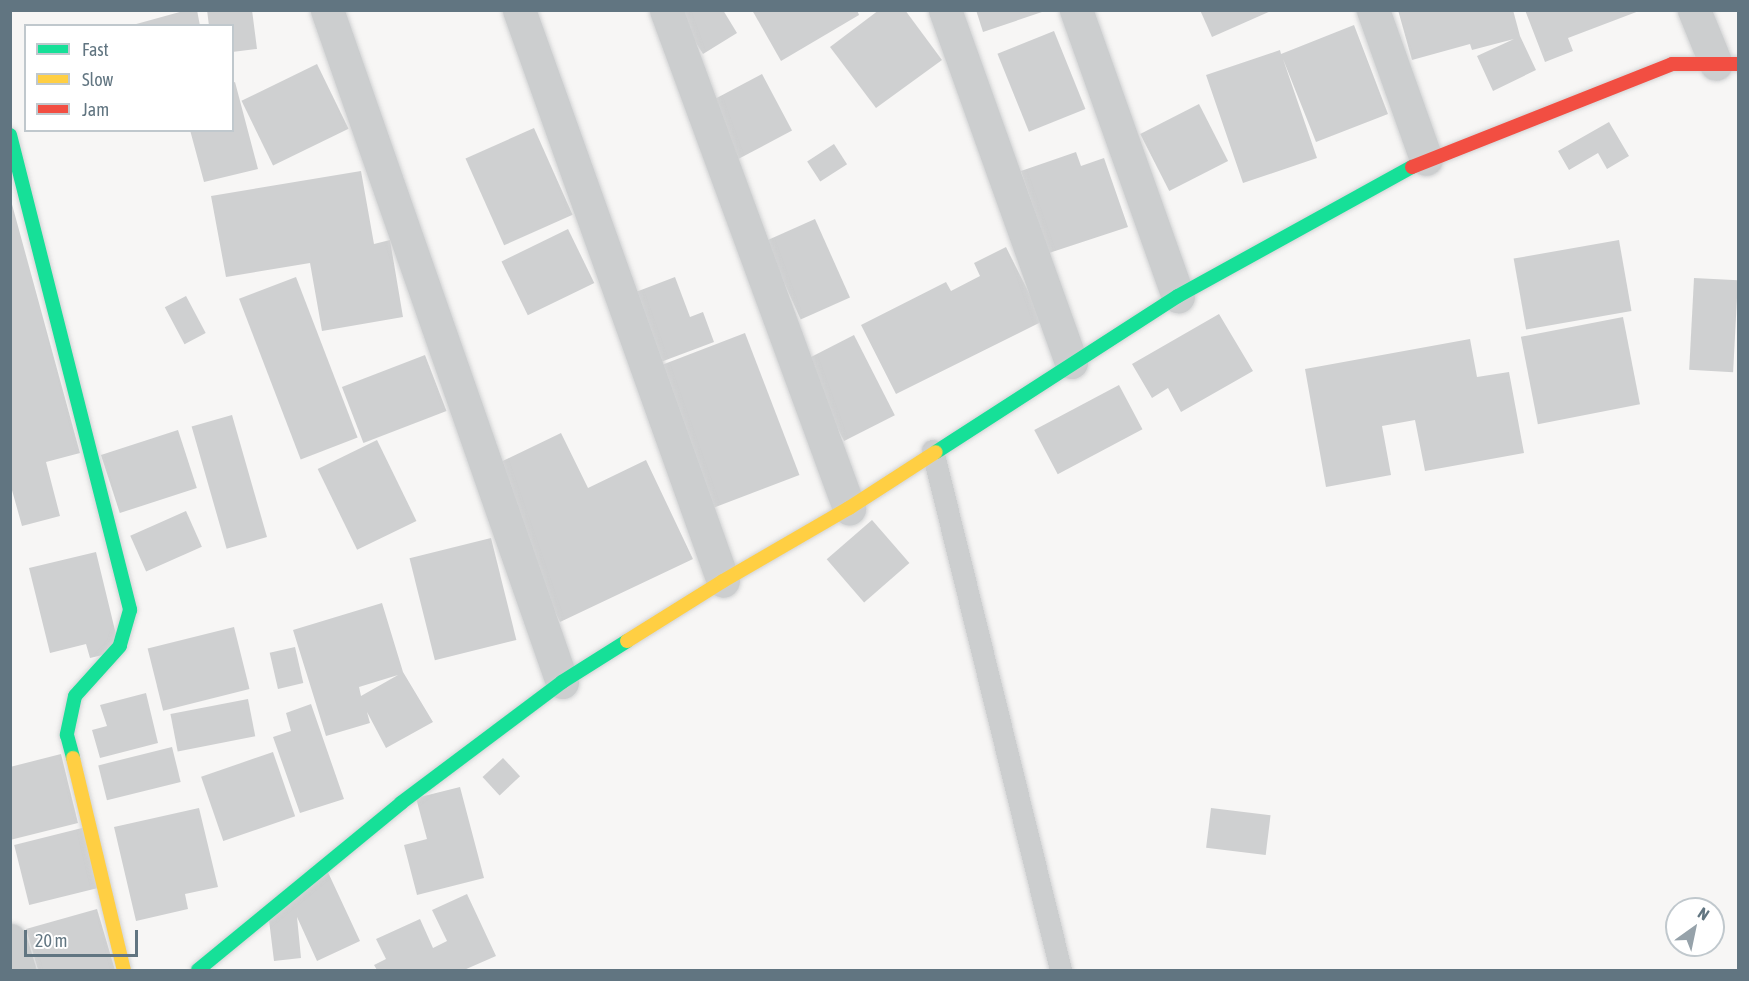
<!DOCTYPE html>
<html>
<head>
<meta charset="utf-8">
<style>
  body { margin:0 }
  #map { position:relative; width:1749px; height:981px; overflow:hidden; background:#f7f6f5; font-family:"Asap Condensed",sans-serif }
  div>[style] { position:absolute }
  .building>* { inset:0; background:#cfd0d1; transform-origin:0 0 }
  .roads { filter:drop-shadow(0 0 2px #d2d3d4) drop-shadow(0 0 2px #d2d3d4) }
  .lane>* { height:22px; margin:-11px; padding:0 11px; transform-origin:11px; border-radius:11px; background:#cccecf }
  .street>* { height:33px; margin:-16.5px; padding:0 16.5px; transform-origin:16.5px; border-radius:16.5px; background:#cccecf }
  .fast>* { height:14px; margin:-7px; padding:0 7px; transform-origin:7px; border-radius:7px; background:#16e098 }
  .slow>* { height:14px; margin:-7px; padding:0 7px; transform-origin:7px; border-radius:7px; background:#ffcf43 }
  .jam>* { height:14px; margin:-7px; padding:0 7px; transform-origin:7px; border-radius:7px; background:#f24e42 }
  span { translate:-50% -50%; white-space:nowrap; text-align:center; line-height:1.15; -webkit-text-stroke:6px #fff; paint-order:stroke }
  .frame { position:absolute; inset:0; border:12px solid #617581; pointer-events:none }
  .legend { position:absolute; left:24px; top:24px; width:210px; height:108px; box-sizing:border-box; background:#fff; border:2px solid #c0c8cd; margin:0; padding:8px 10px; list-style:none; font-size:18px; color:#617581 }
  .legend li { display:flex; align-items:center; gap:12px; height:30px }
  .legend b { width:30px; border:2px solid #c0c8cd }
  .north { position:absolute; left:1665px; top:897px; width:60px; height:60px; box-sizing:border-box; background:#fff; border:2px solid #c0c8cd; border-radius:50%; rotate:33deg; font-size:16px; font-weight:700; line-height:24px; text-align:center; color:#617581 }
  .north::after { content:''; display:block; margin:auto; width:21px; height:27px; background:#96a2aa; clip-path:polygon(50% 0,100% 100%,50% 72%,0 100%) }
  .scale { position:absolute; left:24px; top:930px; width:114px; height:27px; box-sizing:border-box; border:3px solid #617581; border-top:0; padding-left:8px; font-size:18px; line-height:21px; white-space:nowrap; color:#617581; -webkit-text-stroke:4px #fff; paint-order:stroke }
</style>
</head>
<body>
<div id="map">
  <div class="building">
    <i style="clip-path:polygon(187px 10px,197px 10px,200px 26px,129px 26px)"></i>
    <i style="clip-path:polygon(207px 10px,252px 10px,257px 49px,232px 52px,232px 26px,209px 26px)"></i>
    <i style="clip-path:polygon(681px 10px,723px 10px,737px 33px,703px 54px,677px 13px)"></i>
    <i style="clip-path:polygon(752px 10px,857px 10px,859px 15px,781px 61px)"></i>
    <i style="clip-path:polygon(879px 10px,905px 10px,942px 60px,876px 108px,830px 47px)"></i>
    <i style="clip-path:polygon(976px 10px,1045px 10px,1045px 11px,983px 32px)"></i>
    <i style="clip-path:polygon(1200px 10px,1273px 10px,1212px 37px)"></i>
    <i style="clip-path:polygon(1398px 10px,1513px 10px,1520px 36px,1536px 70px,1493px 91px,1477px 56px,1514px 39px,1472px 50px,1470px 44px,1412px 60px)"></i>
    <i style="clip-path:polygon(1525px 10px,1639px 10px,1639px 11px,1568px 38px,1573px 51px,1545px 62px)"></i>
    <i style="clip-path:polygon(1354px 25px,1388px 114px,1316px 142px,1283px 59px,1317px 158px,1243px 183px,1206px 75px,1280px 50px,1281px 54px)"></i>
    <i style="left:1054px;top:31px;width:84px;height:61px;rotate:68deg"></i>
    <i style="left:317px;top:64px;width:72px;height:84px;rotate:64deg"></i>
    <i style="left:762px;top:74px;width:64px;height:62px;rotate:62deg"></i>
    <i style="clip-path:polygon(235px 82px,258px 169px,204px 182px,190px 130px,232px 130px,232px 83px)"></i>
    <i style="left:1199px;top:104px;width:64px;height:66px;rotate:63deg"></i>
    <i style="clip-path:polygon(1609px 122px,1629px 156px,1607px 169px,1598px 153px,1569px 170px,1558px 151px)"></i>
    <i style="left:534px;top:128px;width:95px;height:75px;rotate:66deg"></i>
    <i style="left:834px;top:144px;width:24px;height:32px;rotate:57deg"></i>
    <i style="clip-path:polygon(1076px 152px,1081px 166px,1104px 158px,1128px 227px,1049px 253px,1021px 171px)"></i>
    <i style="clip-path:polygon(361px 171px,374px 244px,390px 240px,403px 317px,322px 331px,310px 263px,226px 277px,211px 196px)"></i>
    <i style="clip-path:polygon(10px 197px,80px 453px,46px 462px,60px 516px,22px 526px,10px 483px)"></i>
    <i style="left:815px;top:219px;width:86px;height:54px;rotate:66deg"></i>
    <i style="left:568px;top:229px;width:60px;height:74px;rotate:64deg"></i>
    <i style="left:1619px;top:240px;width:72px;height:107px;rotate:80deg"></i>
    <i style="clip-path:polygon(1006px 247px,1043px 321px,896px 394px,861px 325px,946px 282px,951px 291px,980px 276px,974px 263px)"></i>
    <i style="left:296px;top:277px;width:172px;height:61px;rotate:69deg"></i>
    <i style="clip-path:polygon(675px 277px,690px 317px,703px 312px,714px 342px,650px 366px,628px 295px)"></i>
    <i style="left:1694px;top:278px;width:44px;height:92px;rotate:3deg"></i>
    <i style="left:186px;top:296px;width:42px;height:24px;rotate:62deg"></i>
    <i style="clip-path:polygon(1219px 314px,1253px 371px,1181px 412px,1168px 388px,1152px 398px,1132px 364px)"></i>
    <i style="left:1623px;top:317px;width:89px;height:104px;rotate:79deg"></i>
    <i style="left:745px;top:333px;width:152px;height:92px;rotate:69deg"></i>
    <i style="left:854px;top:335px;width:90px;height:57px;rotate:63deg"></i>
    <i style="clip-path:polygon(1470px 339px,1477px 377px,1509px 372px,1524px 453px,1425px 471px,1415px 420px,1382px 426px,1391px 475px,1326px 487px,1305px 369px)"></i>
    <i style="left:425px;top:355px;width:60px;height:89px;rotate:69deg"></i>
    <i style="left:1119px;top:385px;width:50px;height:96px;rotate:62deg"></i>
    <i style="left:232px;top:415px;width:127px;height:42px;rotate:74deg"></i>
    <i style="left:178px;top:430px;width:61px;height:81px;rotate:72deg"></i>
    <i style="clip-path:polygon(561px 433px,588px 488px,646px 460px,693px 559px,560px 622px,486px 469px)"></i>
    <i style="left:377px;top:440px;width:90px;height:66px;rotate:64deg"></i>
    <i style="left:186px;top:511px;width:39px;height:61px;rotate:66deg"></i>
    <i style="left:872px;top:520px;width:57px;height:60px;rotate:49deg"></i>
    <i style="left:491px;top:538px;width:105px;height:84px;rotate:76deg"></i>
    <i style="clip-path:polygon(96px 552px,120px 651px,90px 658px,86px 644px,50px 653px,29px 568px)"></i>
    <i style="clip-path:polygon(evenodd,382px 603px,403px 672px,433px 722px,386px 748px,367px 712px,370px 723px,326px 736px,293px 630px,382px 603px,398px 675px,361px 696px,359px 687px,398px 675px)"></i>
    <i style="left:234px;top:627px;width:64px;height:89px;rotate:76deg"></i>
    <i style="left:295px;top:647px;width:37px;height:26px;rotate:77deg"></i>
    <i style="clip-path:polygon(146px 693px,158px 743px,100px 758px,92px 730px,107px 726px,100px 705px)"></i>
    <i style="left:248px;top:699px;width:38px;height:79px;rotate:79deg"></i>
    <i style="clip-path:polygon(311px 704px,344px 799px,300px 813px,273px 737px,291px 731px,286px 713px)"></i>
    <i style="left:172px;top:747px;width:36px;height:76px;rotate:76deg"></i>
    <i style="left:273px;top:752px;width:68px;height:76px;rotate:71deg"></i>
    <i style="clip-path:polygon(61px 754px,78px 823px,10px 840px,10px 767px)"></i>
    <i style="left:503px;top:758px;width:25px;height:28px;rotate:47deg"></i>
    <i style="clip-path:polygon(460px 787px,484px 878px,417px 895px,404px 845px,427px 839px,416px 798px)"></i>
    <i style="clip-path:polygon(199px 808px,218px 887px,185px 894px,188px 909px,136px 921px,114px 827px)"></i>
    <i style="left:1211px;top:808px;width:60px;height:40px;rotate:7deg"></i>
    <i style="left:86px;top:827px;width:62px;height:74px;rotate:76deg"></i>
    <i style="clip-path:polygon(326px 868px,360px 941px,317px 961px,297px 917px,301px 958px,274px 961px,268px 912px)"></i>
    <i style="clip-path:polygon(467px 894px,496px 956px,464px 970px,377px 970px,374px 965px,386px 959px,376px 939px,420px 919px,433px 948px,447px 941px,432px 910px)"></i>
    <i style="clip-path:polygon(97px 909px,115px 970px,38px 970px,26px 929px)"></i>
  </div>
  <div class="roads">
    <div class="lane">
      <i style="left:933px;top:451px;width:535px;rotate:76.15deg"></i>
    </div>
    <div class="street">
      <i style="left:327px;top:10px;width:712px;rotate:70.73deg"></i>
      <i style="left:519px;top:10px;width:606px;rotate:70.34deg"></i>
      <i style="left:666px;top:10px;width:531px;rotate:69.82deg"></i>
      <i style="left:945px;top:10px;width:374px;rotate:70.3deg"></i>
      <i style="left:1076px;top:10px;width:304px;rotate:70.4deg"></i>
      <i style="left:1373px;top:10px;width:158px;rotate:70.4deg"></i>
      <i style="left:1694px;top:10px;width:58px;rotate:67.8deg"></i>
      <i style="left:10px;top:940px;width:31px;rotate:73deg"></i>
    </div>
    <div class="fast">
      <i style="left:10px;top:135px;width:490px;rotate:75.8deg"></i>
      <i style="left:130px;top:610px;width:37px;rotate:106deg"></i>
      <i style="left:120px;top:646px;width:67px;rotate:132deg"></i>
      <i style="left:75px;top:696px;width:40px;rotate:102deg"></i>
      <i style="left:67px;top:735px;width:24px;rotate:75deg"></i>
      <i style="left:936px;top:452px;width:288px;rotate:-32.8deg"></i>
      <i style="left:1178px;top:296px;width:267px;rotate:-28.9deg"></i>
      <i style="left:198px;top:970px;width:263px;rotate:-39.4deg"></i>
      <i style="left:401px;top:803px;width:201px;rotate:-36.9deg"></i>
      <i style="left:562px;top:682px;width:77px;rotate:-32.2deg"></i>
    </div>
    <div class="slow">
      <i style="left:627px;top:641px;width:113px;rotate:-32deg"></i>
      <i style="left:723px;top:581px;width:146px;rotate:-30.1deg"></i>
      <i style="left:849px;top:508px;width:103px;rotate:-32.8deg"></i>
      <i style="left:73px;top:758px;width:218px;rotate:76.5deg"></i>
    </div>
    <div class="jam">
      <i style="left:1412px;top:167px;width:280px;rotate:-21.6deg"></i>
      <i style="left:1672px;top:64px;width:66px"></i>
    </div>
  </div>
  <div class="frame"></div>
  <ul class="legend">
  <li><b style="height:8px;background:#16e098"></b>Fast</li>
  <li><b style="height:8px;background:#ffcf43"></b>Slow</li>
  <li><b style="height:8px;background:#f24e42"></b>Jam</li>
  </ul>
  <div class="north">N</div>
  <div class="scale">20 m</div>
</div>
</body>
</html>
